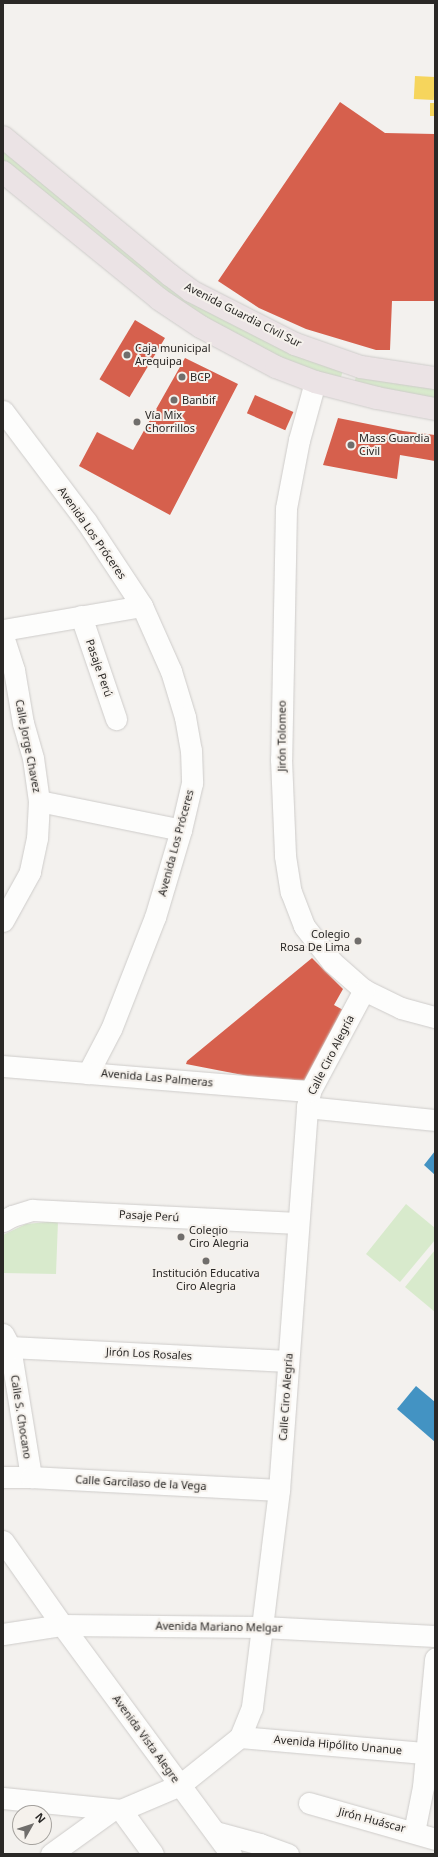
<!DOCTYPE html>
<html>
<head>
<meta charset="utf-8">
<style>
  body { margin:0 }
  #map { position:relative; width:438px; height:1857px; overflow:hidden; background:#f3f1ee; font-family:"Noto Sans",sans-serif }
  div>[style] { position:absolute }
  .green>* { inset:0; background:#d8eacc }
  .homes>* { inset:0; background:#f6d55c; transform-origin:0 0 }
  .shops>* { inset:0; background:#d6604d; transform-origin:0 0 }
  .schools>* { inset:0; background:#4393c3 }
  .roads { filter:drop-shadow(0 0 1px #ceccca) drop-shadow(0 0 1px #ceccca) }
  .minor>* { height:21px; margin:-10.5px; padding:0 10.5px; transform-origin:10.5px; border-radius:10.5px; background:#fdfdfc }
  .major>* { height:22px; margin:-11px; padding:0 11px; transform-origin:11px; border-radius:11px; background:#ebe3e5 }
  .dots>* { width:11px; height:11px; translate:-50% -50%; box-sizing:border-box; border:2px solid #f5f1ec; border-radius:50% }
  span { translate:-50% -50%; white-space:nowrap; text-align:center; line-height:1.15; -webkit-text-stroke:4px #f5f1ec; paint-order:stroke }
  .street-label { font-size:11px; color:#2a2826 }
  .poi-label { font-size:11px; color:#2a2826 }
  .left { translate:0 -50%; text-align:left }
  .right { translate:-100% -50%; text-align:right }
  .frame { position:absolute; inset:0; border:4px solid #2a2826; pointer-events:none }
  .north { position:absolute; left:12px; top:1805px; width:40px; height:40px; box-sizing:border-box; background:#f5f1ec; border:1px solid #a4a19d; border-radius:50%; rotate:51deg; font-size:11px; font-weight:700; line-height:16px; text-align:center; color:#2a2826 }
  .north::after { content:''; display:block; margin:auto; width:14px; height:18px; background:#706e6c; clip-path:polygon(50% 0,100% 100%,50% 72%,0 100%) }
</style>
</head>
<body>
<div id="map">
  <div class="green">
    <i style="clip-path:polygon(3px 146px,183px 294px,343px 370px,340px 381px,281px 358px,176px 301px,3px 161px)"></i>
    <i style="clip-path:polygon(356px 376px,435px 389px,435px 400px,354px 385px)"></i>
    <i style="clip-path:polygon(406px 1204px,435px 1228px,435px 1240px,400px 1282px,366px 1254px)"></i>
    <i style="clip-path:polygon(58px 1221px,56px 1274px,3px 1273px,3px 1235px,26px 1224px)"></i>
    <i style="clip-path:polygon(435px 1250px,435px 1312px,405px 1287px)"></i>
  </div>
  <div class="homes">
    <i style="left:415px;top:76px;width:20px;height:23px;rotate:3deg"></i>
    <i style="left:430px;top:103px;width:5px;height:13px"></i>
  </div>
  <div class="shops">
    <i style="clip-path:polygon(340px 102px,385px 133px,435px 134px,435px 301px,392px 301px,390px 350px,376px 350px,306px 329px,259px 308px,218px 281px)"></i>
    <i style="left:135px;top:320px;width:35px;height:69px;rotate:31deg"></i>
    <i style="clip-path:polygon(185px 358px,238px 384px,170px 515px,79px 466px,97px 432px,133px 450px)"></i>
    <i style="left:255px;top:395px;width:42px;height:20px;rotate:24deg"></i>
    <i style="clip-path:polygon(338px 418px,403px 431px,435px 435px,435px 461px,400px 455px,397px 479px,323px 465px)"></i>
    <i style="clip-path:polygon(312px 958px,343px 989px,334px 1005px,345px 1011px,309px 1080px,253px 1081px,253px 1077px,186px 1064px,187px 1061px)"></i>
  </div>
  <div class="schools">
    <i style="clip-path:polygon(435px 1151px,435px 1175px,424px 1165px)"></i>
    <i style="clip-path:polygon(416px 1386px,435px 1402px,435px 1442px,397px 1409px)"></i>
  </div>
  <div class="roads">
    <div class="minor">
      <i style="left:315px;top:382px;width:60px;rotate:105.4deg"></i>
      <i style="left:299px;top:440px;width:69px;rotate:100.8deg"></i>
      <i style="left:286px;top:508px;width:251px;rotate:91.1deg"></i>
      <i style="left:281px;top:759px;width:97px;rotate:87.6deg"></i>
      <i style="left:285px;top:856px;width:36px;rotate:81deg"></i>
      <i style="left:291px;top:892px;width:36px;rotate:69deg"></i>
      <i style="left:304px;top:926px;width:46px;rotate:52.1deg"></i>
      <i style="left:332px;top:962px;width:43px;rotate:41.2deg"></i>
      <i style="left:364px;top:990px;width:41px;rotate:25.9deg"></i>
      <i style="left:401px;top:1008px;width:35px;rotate:15deg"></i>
      <i style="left:3px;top:411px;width:138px;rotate:53deg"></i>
      <i style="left:86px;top:521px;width:102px;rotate:56.6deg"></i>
      <i style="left:142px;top:606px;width:71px;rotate:66deg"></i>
      <i style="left:171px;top:671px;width:48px;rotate:73.1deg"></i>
      <i style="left:185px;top:717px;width:34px;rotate:80deg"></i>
      <i style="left:191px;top:750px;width:33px;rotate:88deg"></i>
      <i style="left:192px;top:783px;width:48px;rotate:103.2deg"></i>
      <i style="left:181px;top:830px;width:91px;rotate:106.6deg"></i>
      <i style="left:155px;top:917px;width:120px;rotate:111.4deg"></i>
      <i style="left:111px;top:1029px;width:50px;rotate:117.6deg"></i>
      <i style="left:81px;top:616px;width:109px;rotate:71.2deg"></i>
      <i style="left:3px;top:630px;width:141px;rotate:-9.8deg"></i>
      <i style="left:3px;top:636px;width:36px;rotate:72deg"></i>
      <i style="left:14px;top:670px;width:54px;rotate:80.4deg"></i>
      <i style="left:23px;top:723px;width:36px;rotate:74deg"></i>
      <i style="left:33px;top:758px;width:43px;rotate:82.1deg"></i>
      <i style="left:39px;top:801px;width:37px;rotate:93deg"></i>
      <i style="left:37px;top:838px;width:35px;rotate:102deg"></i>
      <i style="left:30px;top:872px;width:56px;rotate:118.9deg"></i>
      <i style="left:39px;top:801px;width:145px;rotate:11.5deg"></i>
      <i style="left:3px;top:1066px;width:308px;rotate:4.7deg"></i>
      <i style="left:307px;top:1107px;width:129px;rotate:5.8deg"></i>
      <i style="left:3px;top:1221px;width:10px;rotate:-29deg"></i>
      <i style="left:12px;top:1216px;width:21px;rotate:-17deg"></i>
      <i style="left:32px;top:1210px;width:266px;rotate:2.8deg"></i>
      <i style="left:3px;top:1334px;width:15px;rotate:62deg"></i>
      <i style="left:10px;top:1347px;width:132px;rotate:80.8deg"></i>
      <i style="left:10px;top:1347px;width:278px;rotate:2.9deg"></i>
      <i style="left:3px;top:1477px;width:28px"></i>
      <i style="left:31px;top:1477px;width:248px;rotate:3deg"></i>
      <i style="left:3px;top:1541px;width:103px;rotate:54.9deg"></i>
      <i style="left:62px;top:1625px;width:285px;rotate:53.6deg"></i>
      <i style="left:3px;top:1634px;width:60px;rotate:-8.7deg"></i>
      <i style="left:62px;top:1625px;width:200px;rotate:0.6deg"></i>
      <i style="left:262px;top:1627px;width:173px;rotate:3deg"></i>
      <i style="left:240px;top:1737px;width:196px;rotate:5deg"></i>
      <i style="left:3px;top:1798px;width:119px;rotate:5.8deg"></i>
      <i style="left:121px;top:1810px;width:64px;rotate:-23deg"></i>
      <i style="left:180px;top:1785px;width:77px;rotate:-38.7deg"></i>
      <i style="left:240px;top:1737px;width:32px;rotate:-68deg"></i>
      <i style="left:252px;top:1707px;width:219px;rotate:-82.9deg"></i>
      <i style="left:279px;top:1490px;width:384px;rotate:-85.8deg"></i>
      <i style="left:307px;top:1107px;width:16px;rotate:-79deg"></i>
      <i style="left:310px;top:1091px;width:115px;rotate:-61.9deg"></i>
      <i style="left:309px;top:1803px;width:131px;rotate:15.9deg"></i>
      <i style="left:121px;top:1810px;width:54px;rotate:54deg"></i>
      <i style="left:215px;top:1832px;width:47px;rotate:14.9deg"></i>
      <i style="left:260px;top:1844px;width:30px;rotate:20deg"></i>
      <i style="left:414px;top:1832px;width:46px;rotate:-78.7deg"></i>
      <i style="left:423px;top:1787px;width:129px;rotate:-84.6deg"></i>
      <i style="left:51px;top:1854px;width:75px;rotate:-35.8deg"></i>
    </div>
    <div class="major">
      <i style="left:3px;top:137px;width:217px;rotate:39.6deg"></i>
      <i style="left:170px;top:275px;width:26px;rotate:37deg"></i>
      <i style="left:191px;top:291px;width:117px;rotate:27deg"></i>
      <i style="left:295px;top:344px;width:70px;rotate:19.2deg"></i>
      <i style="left:361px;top:367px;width:75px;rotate:8.5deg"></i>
      <i style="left:3px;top:172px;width:201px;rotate:39.1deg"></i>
      <i style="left:159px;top:299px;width:50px;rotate:33.7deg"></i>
      <i style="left:201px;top:327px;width:85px;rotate:28.1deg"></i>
      <i style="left:276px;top:367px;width:42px;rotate:21deg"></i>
      <i style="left:315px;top:382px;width:64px;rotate:14.5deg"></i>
      <i style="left:377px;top:398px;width:59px;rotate:10.7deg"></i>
    </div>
  </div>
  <div class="dots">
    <i style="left:127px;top:355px;background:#706e6c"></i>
    <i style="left:182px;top:377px;background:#706e6c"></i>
    <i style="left:174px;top:400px;background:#706e6c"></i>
    <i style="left:137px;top:422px;background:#706e6c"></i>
    <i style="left:351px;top:445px;background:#706e6c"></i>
    <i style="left:358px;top:941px;background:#706e6c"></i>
    <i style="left:181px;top:1237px;background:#706e6c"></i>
    <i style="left:206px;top:1261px;background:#706e6c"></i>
  </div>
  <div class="street-label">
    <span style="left:243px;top:315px;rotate:27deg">Avenida Guardia Civil Sur</span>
    <span style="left:92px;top:533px;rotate:55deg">Avenida Los Próceres</span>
    <span style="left:99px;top:668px;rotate:71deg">Pasaje Perú</span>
    <span style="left:282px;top:736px;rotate:-90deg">Jirón Tolomeo</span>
    <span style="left:28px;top:746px;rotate:79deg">Calle Jorge Chavez</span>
    <span style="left:176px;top:843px;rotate:-75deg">Avenida Los Próceres</span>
    <span style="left:331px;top:1055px;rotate:-63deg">Calle Ciro Alegría</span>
    <span style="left:157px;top:1078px;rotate:5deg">Avenida Las Palmeras</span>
    <span style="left:149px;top:1216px;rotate:3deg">Pasaje Perú</span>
    <span style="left:149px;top:1354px;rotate:3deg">Jirón Los Rosales</span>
    <span style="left:286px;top:1397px;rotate:-86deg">Calle Ciro Alegría</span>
    <span style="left:21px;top:1417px;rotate:81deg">Calle S. Chocano</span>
    <span style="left:141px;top:1483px;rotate:3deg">Calle Garcilaso de la Vega</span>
    <span style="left:219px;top:1627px;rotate:1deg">Avenida Mariano Melgar</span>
    <span style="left:146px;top:1739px;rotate:54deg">Avenida Vista Alegre</span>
    <span style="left:338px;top:1745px;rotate:5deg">Avenida Hipólito Unanue</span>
    <span style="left:372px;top:1820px;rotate:15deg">Jirón Huáscar</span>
  </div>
  <div class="poi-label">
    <span class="left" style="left:135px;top:355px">Caja municipal<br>Arequipa</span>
    <span class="left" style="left:190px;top:377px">BCP</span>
    <span class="left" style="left:182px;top:400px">Banbif</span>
    <span class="left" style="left:145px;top:422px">Vía Mix<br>Chorrillos</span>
    <span class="left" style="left:359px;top:445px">Mass Guardia<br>Civil</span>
    <span class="right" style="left:350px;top:941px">Colegio<br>Rosa De Lima</span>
    <span class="left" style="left:189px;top:1237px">Colegio<br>Ciro Alegria</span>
    <span style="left:206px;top:1280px">Institución Educativa<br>Ciro Alegria</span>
  </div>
  <div class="frame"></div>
  <div class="north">N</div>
</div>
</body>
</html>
